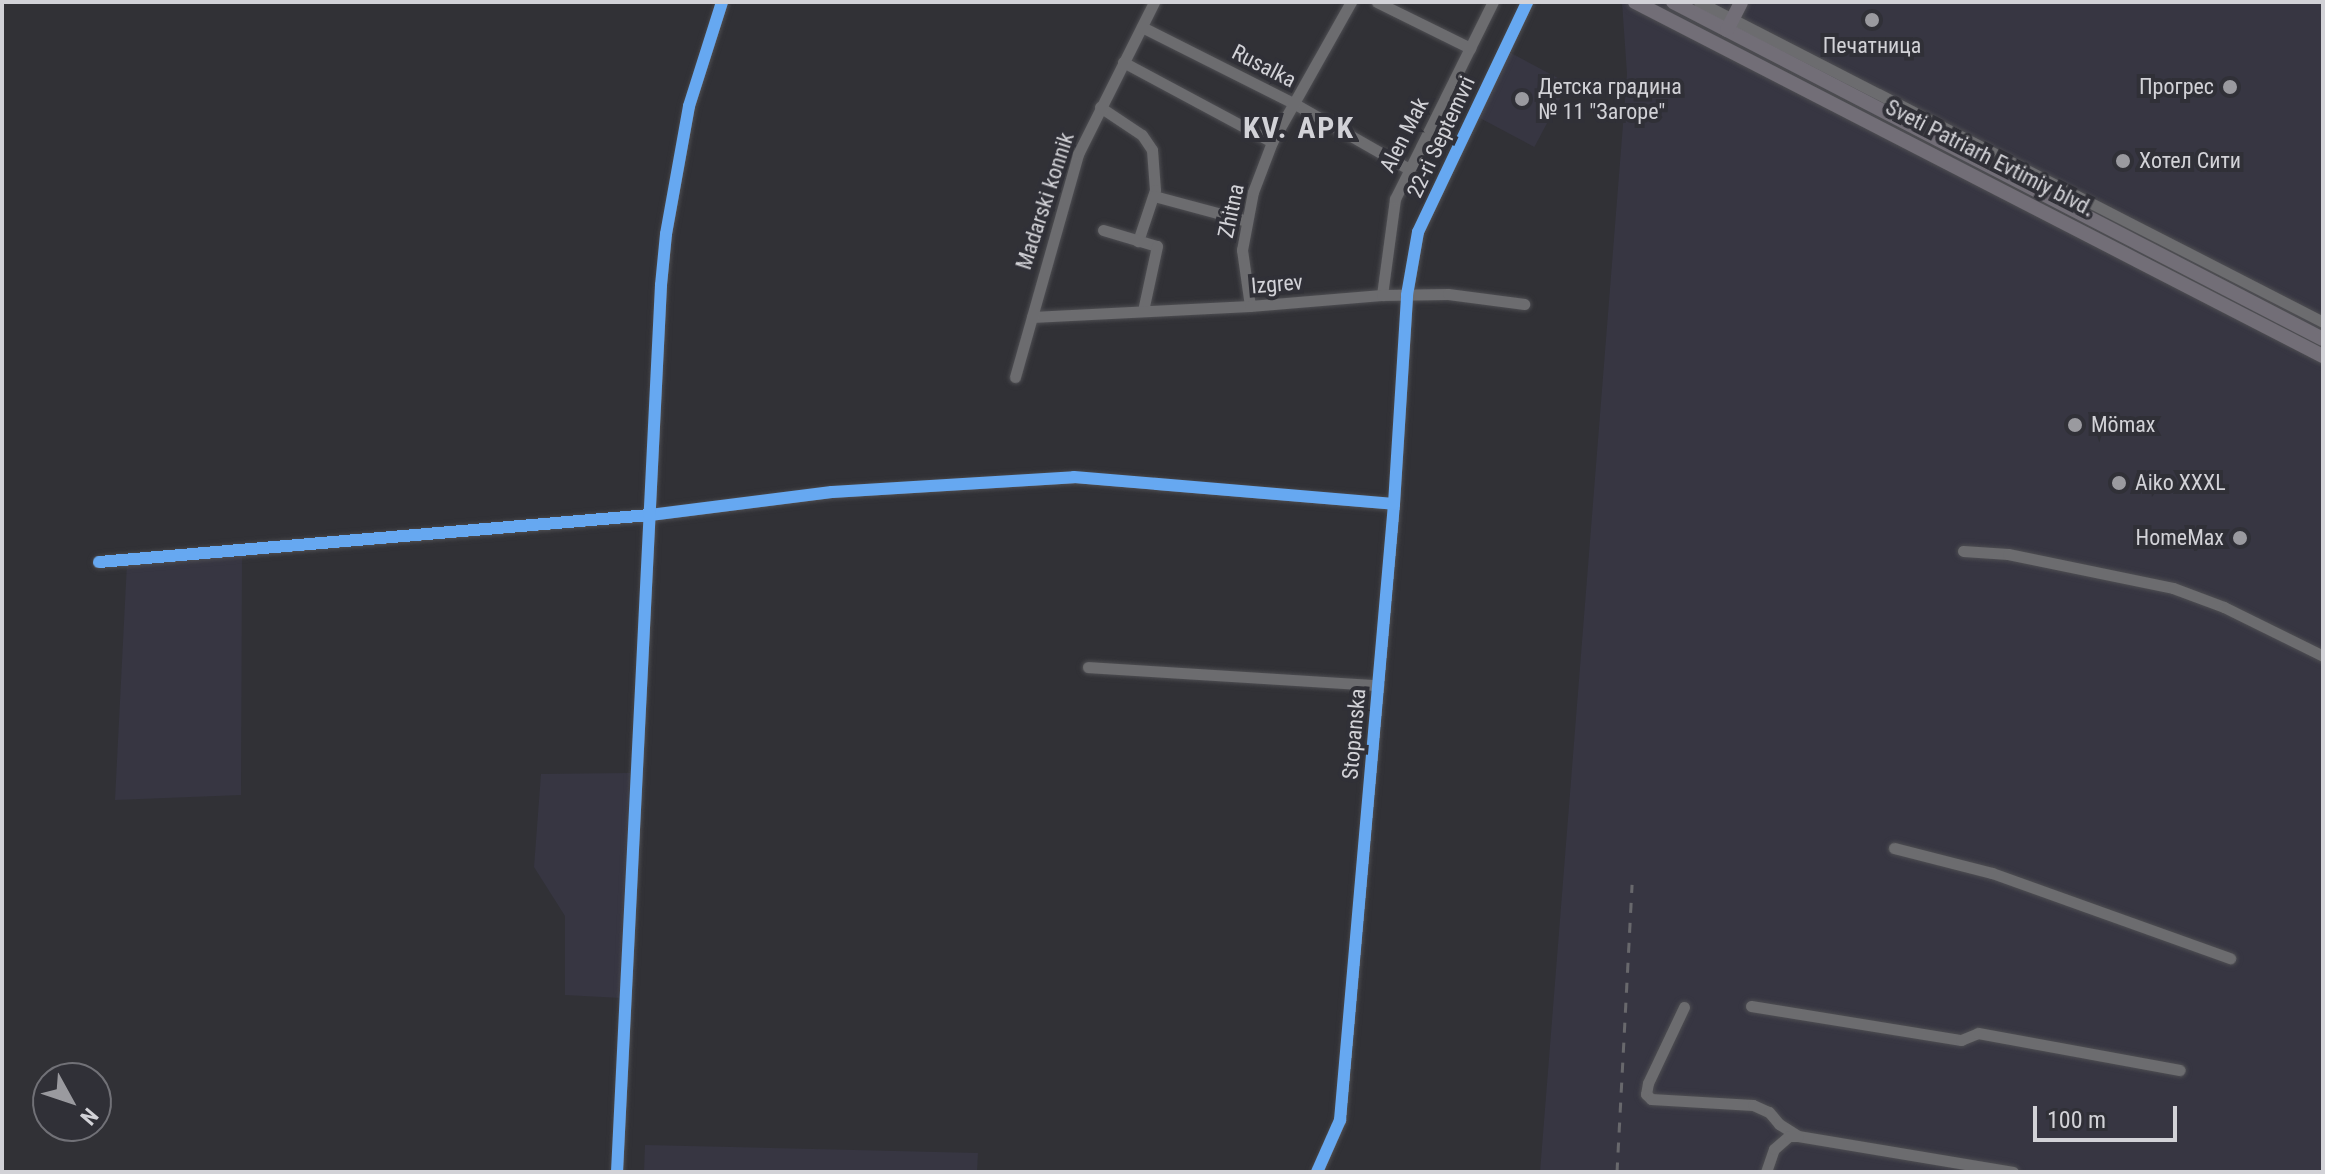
<!DOCTYPE html>
<html>
<head>
<meta charset="utf-8">
<style>
  body { margin:0 }
  #map { position:relative; width:2325px; height:1174px; overflow:hidden; background:#313136; font-family:"Roboto Condensed",sans-serif }
  div>[style] { position:absolute }
  .built>* { inset:0; background:#373642; transform-origin:0 0 }
  .roads { filter:drop-shadow(0 0 2px #4e4e52) drop-shadow(0 0 2px #4e4e52) }
  .minor>* { height:11px; margin:-5.5px; padding:0 5.5px; transform-origin:5.5px; border-radius:5.5px; background:#6c6c6f }
  .major>* { height:14px; margin:-7px; padding:0 7px; transform-origin:7px; border-radius:7px; background:#726e77 }
  .rail>* { height:3px; margin-top:-1.5px; transform-origin:0; background:repeating-linear-gradient(90deg,#68686c 0 10px,transparent 0 20px) }
  .cycleway>* { height:12px; margin:-6px; padding:0 6px; transform-origin:6px; border-radius:6px; background:#66a8f1 }
  .dots>* { width:22px; height:22px; translate:-50% -50%; box-sizing:border-box; border:4px solid #303037; border-radius:50% }
  span { translate:-50% -50%; white-space:nowrap; text-align:center; line-height:1.15; -webkit-text-stroke:8px #303037; paint-order:stroke }
  .poi-label { font-size:22px; color:#d2d2d7 }
  .left { translate:0 -50%; text-align:left }
  .right { translate:-100% -50%; text-align:right }
  .street-label { font-size:22px; color:#d2d2d7 }
  .district-label { font-size:30px; color:#d2d2d7; font-weight:700; letter-spacing:2px }
  .frame { position:absolute; inset:0; border:4px solid #d2d2d7; pointer-events:none }
  .north { position:absolute; left:32px; top:1062px; width:80px; height:80px; box-sizing:border-box; background:#303037; border:2px solid #717177; border-radius:50%; rotate:130deg; font-size:22px; font-weight:700; line-height:32px; text-align:center; color:#d2d2d7 }
  .north::after { content:''; display:block; margin:auto; width:28px; height:36px; background:#9a9a9f; clip-path:polygon(50% 0,100% 100%,50% 72%,0 100%) }
  .scale { position:absolute; left:2033px; top:1106px; width:144px; height:36px; box-sizing:border-box; border:4px solid #d2d2d7; border-top:0; padding-left:10px; font-size:24px; line-height:28px; white-space:nowrap; color:#d2d2d7; -webkit-text-stroke:6px #303037; paint-order:stroke }
</style>
</head>
<body>
<div id="map">
  <div class="built">
    <i style="clip-path:polygon(1622px 2px,2323px 2px,2323px 1172px,1540px 1172px,1627px 74px)"></i>
    <i style="left:1509px;top:52px;width:67px;height:72px;rotate:28deg"></i>
    <i style="clip-path:polygon(242px 553px,241px 795px,115px 800px,127px 563px)"></i>
    <i style="clip-path:polygon(630px 773px,621px 998px,565px 995px,565px 916px,534px 867px,541px 774px)"></i>
    <i style="clip-path:polygon(645px 1145px,978px 1153px,977px 1172px,644px 1172px)"></i>
  </div>
  <div class="roads">
    <div class="minor">
      <i style="left:1377px;top:2px;width:104px;rotate:26.3deg"></i>
      <i style="left:1699px;top:2px;width:701px;rotate:27.15deg"></i>
      <i style="left:1142px;top:27px;width:171px;rotate:26.7deg"></i>
      <i style="left:1295px;top:104px;width:131px;rotate:29.7deg"></i>
      <i style="left:1123px;top:62px;width:169px;rotate:28.2deg"></i>
      <i style="left:1100px;top:107px;width:50px;rotate:33.7deg"></i>
      <i style="left:1142px;top:135px;width:18px;rotate:56deg"></i>
      <i style="left:1152px;top:150px;width:40px;rotate:85.7deg"></i>
      <i style="left:1155px;top:190px;width:54px;rotate:108.4deg"></i>
      <i style="left:1154px;top:196px;width:96px;rotate:15deg"></i>
      <i style="left:1103px;top:230px;width:56px;rotate:16.5deg"></i>
      <i style="left:1157px;top:246px;width:66px;rotate:102.2deg"></i>
      <i style="left:1382px;top:295px;width:97px;rotate:-82.3deg"></i>
      <i style="left:1395px;top:199px;width:220px;rotate:-63.6deg"></i>
      <i style="left:1250px;top:306px;width:57px;rotate:-98.1deg"></i>
      <i style="left:1242px;top:250px;width:59px;rotate:-79.3deg"></i>
      <i style="left:1253px;top:192px;width:53px;rotate:-69.2deg"></i>
      <i style="left:1272px;top:142px;width:161px;rotate:-60.6deg"></i>
      <i style="left:1032px;top:317px;width:218px;rotate:-2.9deg"></i>
      <i style="left:1250px;top:306px;width:132px;rotate:-4.8deg"></i>
      <i style="left:1382px;top:295px;width:66px;rotate:-0.9deg"></i>
      <i style="left:1448px;top:294px;width:77px;rotate:7.5deg"></i>
      <i style="left:1015px;top:377px;width:232px;rotate:-74.2deg"></i>
      <i style="left:1078px;top:154px;width:170px;rotate:-63.4deg"></i>
      <i style="left:1963px;top:551px;width:45px;rotate:3.8deg"></i>
      <i style="left:2008px;top:554px;width:168px;rotate:11.6deg"></i>
      <i style="left:2173px;top:588px;width:54px;rotate:20.4deg"></i>
      <i style="left:2224px;top:607px;width:110px;rotate:26.3deg"></i>
      <i style="left:99px;top:562px;width:553px;rotate:-4.88deg"></i>
      <i style="left:650px;top:515px;width:183px;rotate:-7.2deg"></i>
      <i style="left:832px;top:492px;width:242px;rotate:-3.5deg"></i>
      <i style="left:1074px;top:477px;width:321px;rotate:4.8deg"></i>
      <i style="left:1088px;top:667px;width:291px;rotate:3.6deg"></i>
      <i style="left:1894px;top:848px;width:101px;rotate:14.3deg"></i>
      <i style="left:1992px;top:873px;width:253px;rotate:19.7deg"></i>
      <i style="left:1751px;top:1006px;width:213px;rotate:9.2deg"></i>
      <i style="left:1961px;top:1040px;width:18px;rotate:-22deg"></i>
      <i style="left:1978px;top:1033px;width:205px;rotate:10.4deg"></i>
      <i style="left:1684px;top:1007px;width:84px;rotate:115.3deg"></i>
      <i style="left:1648px;top:1083px;width:11px;rotate:100deg"></i>
      <i style="left:1646px;top:1094px;width:7px;rotate:45deg"></i>
      <i style="left:1651px;top:1099px;width:102px;rotate:3.4deg"></i>
      <i style="left:1753px;top:1105px;width:17px;rotate:24deg"></i>
      <i style="left:1769px;top:1112px;width:16px;rotate:50deg"></i>
      <i style="left:1779px;top:1124px;width:22px;rotate:32deg"></i>
      <i style="left:1798px;top:1136px;width:218px;rotate:9.5deg"></i>
      <i style="left:617px;top:1172px;width:888px;rotate:-87.16deg"></i>
      <i style="left:661px;top:285px;width:51px;rotate:-84.4deg"></i>
      <i style="left:666px;top:234px;width:130px;rotate:-79.8deg"></i>
      <i style="left:689px;top:106px;width:109px;rotate:-72.4deg"></i>
      <i style="left:1317px;top:1172px;width:57px;rotate:-66.1deg"></i>
      <i style="left:1340px;top:1120px;width:618px;rotate:-84.99deg"></i>
      <i style="left:1394px;top:504px;width:209px;rotate:-86.4deg"></i>
      <i style="left:1407px;top:295px;width:64px;rotate:-80.1deg"></i>
      <i style="left:1418px;top:232px;width:255px;rotate:-64.6deg"></i>
      <i style="left:1766px;top:1172px;width:24px;rotate:-71deg"></i>
      <i style="left:1774px;top:1149px;width:20px;rotate:-41deg"></i>
      <i style="left:1789px;top:1136px;width:9px"></i>
    </div>
    <div class="major">
      <i style="left:1635px;top:2px;width:774px;rotate:27.23deg"></i>
      <i style="left:1673px;top:2px;width:732px;rotate:27.41deg"></i>
      <i style="left:1727px;top:30px;width:31px;rotate:-63deg"></i>
    </div>
  </div>
  <div class="rail">
    <i style="left:1617px;top:1172px;width:288px;rotate:-87deg"></i>
  </div>
  <div class="cycleway">
    <i style="left:99px;top:562px;width:553px;rotate:-4.88deg"></i>
    <i style="left:650px;top:515px;width:183px;rotate:-7.2deg"></i>
    <i style="left:832px;top:492px;width:242px;rotate:-3.5deg"></i>
    <i style="left:1074px;top:477px;width:321px;rotate:4.8deg"></i>
    <i style="left:617px;top:1172px;width:888px;rotate:-87.16deg"></i>
    <i style="left:661px;top:285px;width:51px;rotate:-84.4deg"></i>
    <i style="left:666px;top:234px;width:130px;rotate:-79.8deg"></i>
    <i style="left:689px;top:106px;width:109px;rotate:-72.4deg"></i>
    <i style="left:1317px;top:1172px;width:57px;rotate:-66.1deg"></i>
    <i style="left:1340px;top:1120px;width:618px;rotate:-84.99deg"></i>
    <i style="left:1394px;top:504px;width:209px;rotate:-86.4deg"></i>
    <i style="left:1407px;top:295px;width:64px;rotate:-80.1deg"></i>
    <i style="left:1418px;top:232px;width:255px;rotate:-64.6deg"></i>
  </div>
  <div class="dots">
    <i style="left:1872px;top:20px;background:#9a9a9f"></i>
    <i style="left:2230px;top:87px;background:#9a9a9f"></i>
    <i style="left:1522px;top:99px;background:#9a9a9f"></i>
    <i style="left:2123px;top:161px;background:#9a9a9f"></i>
    <i style="left:2075px;top:425px;background:#9a9a9f"></i>
    <i style="left:2119px;top:483px;background:#9a9a9f"></i>
    <i style="left:2240px;top:538px;background:#9a9a9f"></i>
  </div>
  <div class="poi-label">
    <span style="left:1872px;top:46px">Печатница</span>
    <span class="left" style="left:1538px;top:99px">Детска градина<br>№ 11 "Загоре"</span>
    <span class="right" style="left:2214px;top:87px">Прогрес</span>
    <span class="left" style="left:2139px;top:161px">Хотел Сити</span>
    <span class="left" style="left:2091px;top:425px">Mömax</span>
    <span class="left" style="left:2135px;top:483px">Aiko XXXL</span>
    <span class="right" style="left:2224px;top:538px">HomeMax</span>
  </div>
  <div class="street-label">
    <span style="left:1264px;top:66px;rotate:27deg">Rusalka</span>
    <span style="left:1404px;top:135px;rotate:-63deg">Alen Mak</span>
    <span style="left:1441px;top:137px;rotate:-65deg">22-ri Septemvri</span>
    <span style="left:1990px;top:158px;rotate:27deg">Sveti Patriarh Evtimiy blvd.</span>
    <span style="left:1045px;top:201px;rotate:-72deg">Madarski konnik</span>
    <span style="left:1231px;top:211px;rotate:-78deg">Zhitna</span>
    <span style="left:1277px;top:284px;rotate:-5deg">Izgrev</span>
    <span style="left:1354px;top:734px;rotate:-85deg">Stopanska</span>
  </div>
  <div class="district-label">
    <span style="left:1299px;top:128px">KV. APK</span>
  </div>
  <div class="frame"></div>
  <div class="north">N</div>
  <div class="scale">100 m</div>
</div>
</body>
</html>
